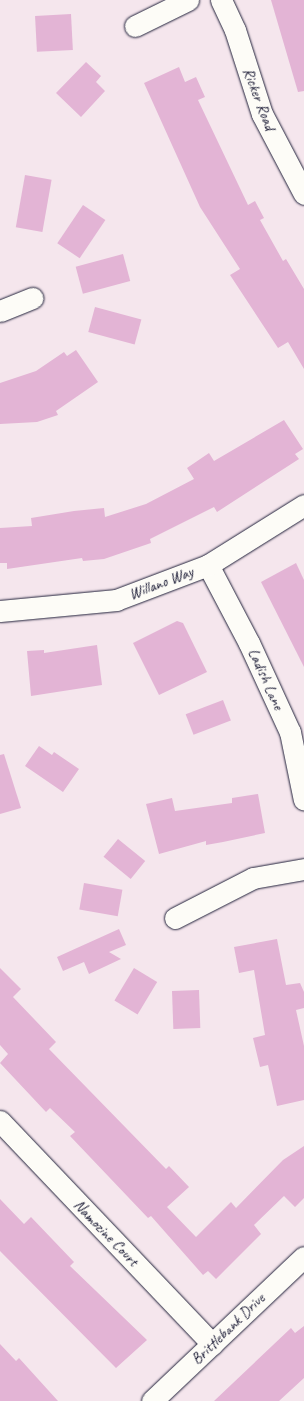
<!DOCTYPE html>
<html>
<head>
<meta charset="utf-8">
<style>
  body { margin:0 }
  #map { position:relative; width:304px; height:1401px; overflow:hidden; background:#f5e6ed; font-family:Caveat,sans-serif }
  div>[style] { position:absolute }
  .building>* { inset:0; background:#e3b4d5; transform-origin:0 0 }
  .roads { filter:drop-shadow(0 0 1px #22223b) drop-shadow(0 0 1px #22223b) }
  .street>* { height:21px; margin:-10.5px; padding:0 10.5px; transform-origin:10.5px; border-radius:10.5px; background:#fdfcf7 }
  span { translate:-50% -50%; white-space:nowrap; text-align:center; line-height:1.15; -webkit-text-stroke:3px #fdfcf7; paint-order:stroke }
  .street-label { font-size:16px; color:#22223b }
</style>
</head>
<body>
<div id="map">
  <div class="building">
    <i style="clip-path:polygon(271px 0,304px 0,304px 91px,298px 92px)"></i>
    <i style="left:71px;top:14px;width:36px;height:36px;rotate:87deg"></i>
    <i style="clip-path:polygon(86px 62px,101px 76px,96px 82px,105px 91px,81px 117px,56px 93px)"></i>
    <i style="clip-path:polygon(179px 67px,185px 82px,196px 77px,205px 97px,198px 100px,248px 205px,255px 201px,264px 218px,260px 220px,283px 261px,286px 259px,304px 289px,304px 369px,288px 342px,278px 348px,230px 275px,240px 269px,200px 207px,144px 83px)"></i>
    <i style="left:25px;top:175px;width:27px;height:53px;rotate:10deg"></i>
    <i style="left:83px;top:205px;width:27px;height:46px;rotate:34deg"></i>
    <i style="left:123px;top:254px;width:28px;height:49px;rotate:75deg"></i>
    <i style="left:95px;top:307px;width:48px;height:26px;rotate:15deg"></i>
    <i style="clip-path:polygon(76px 350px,98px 382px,56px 411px,58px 415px,37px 422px,0 424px,0 383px,36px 371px,64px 352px,67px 356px)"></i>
    <i style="clip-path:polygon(284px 420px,303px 449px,295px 454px,299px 459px,217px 512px,214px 507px,150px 539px,151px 543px,104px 559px,83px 561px,82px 558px,7px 569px,7px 563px,0 563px,0 528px,32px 526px,31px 518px,74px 511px,104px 508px,105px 517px,146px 504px,194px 479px,187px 468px,209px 453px,214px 461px)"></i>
    <i style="clip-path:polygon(296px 563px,304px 580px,304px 667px,261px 582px)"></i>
    <i style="clip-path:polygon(177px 621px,183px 623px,207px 672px,159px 695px,133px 643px)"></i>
    <i style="clip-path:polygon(97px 645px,102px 685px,31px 696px,27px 651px,44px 650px,44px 653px)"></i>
    <i style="left:223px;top:700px;width:22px;height:40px;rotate:69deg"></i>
    <i style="clip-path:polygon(39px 746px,52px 755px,54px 752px,79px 769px,63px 792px,25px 766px)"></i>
    <i style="clip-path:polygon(4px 754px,21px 808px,0 814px,0 755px)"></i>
    <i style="clip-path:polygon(258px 794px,265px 833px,223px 842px,206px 845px,206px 841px,159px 854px,146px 804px,172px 798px,175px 811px,232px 803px,232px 798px)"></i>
    <i style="left:118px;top:839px;width:35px;height:23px;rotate:39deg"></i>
    <i style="left:84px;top:883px;width:39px;height:27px;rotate:10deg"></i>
    <i style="clip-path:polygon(119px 929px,126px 945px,109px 952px,121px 959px,89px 974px,84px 962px,63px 971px,57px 957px)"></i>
    <i style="clip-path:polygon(277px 939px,286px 985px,300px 983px,304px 992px,304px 1008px,296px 1010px,304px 1046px,304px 1100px,277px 1106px,268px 1065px,260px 1067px,253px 1038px,265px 1035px,254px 970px,239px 973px,234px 947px)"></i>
    <i style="clip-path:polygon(0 968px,21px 989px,13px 997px,56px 1042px,49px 1049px,166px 1169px,169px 1166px,189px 1187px,167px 1207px,196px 1237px,231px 1202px,236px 1208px,283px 1160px,304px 1146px,304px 1198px,295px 1207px,284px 1196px,254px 1225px,261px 1234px,216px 1279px,208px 1271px,203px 1275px,151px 1216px,148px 1218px,70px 1136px,75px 1132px,50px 1108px,46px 1112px,0 1063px,8px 1054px,0 1045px)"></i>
    <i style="left:134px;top:968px;width:27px;height:38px;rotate:31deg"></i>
    <i style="left:199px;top:990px;width:38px;height:27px;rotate:88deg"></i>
    <i style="clip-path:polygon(0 1199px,24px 1224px,31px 1217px,74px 1262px,70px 1266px,147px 1340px,116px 1368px,0 1251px)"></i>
    <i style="clip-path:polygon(304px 1326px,304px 1378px,279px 1401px,214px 1401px,291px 1328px,295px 1333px)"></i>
    <i style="clip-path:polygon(0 1344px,16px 1361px,19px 1358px,58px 1401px,0 1401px)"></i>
  </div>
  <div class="roads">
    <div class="street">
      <i style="left:221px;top:0;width:33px;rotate:65deg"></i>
      <i style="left:235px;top:30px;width:88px;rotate:72.2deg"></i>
      <i style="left:262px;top:114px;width:90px;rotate:62.3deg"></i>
      <i style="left:135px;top:26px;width:59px;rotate:-26.1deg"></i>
      <i style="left:0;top:311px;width:35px;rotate:-22deg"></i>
      <i style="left:208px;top:565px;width:88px;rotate:62.3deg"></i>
      <i style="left:249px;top:643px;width:98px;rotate:65.3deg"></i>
      <i style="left:290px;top:732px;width:69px;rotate:78.4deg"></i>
      <i style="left:0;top:611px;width:117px;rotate:-5.4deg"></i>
      <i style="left:116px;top:600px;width:98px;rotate:-20.8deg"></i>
      <i style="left:208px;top:565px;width:113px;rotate:-32deg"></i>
      <i style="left:175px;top:918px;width:88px;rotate:-27.1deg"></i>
      <i style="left:253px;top:878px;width:52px;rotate:-10deg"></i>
      <i style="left:0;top:1121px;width:308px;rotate:46.4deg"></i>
      <i style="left:152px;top:1401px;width:209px;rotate:-43.5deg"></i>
    </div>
  </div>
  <div class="street-label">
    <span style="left:259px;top:99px;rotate:69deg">Ricker Road</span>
    <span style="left:161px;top:583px;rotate:-21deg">Willano Way</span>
    <span style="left:266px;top:679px;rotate:66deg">Ladish Lane</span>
    <span style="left:106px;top:1233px;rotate:46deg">Namozine Court</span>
    <span style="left:228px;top:1329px;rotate:-44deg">Brittlebank Drive</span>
  </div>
</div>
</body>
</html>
